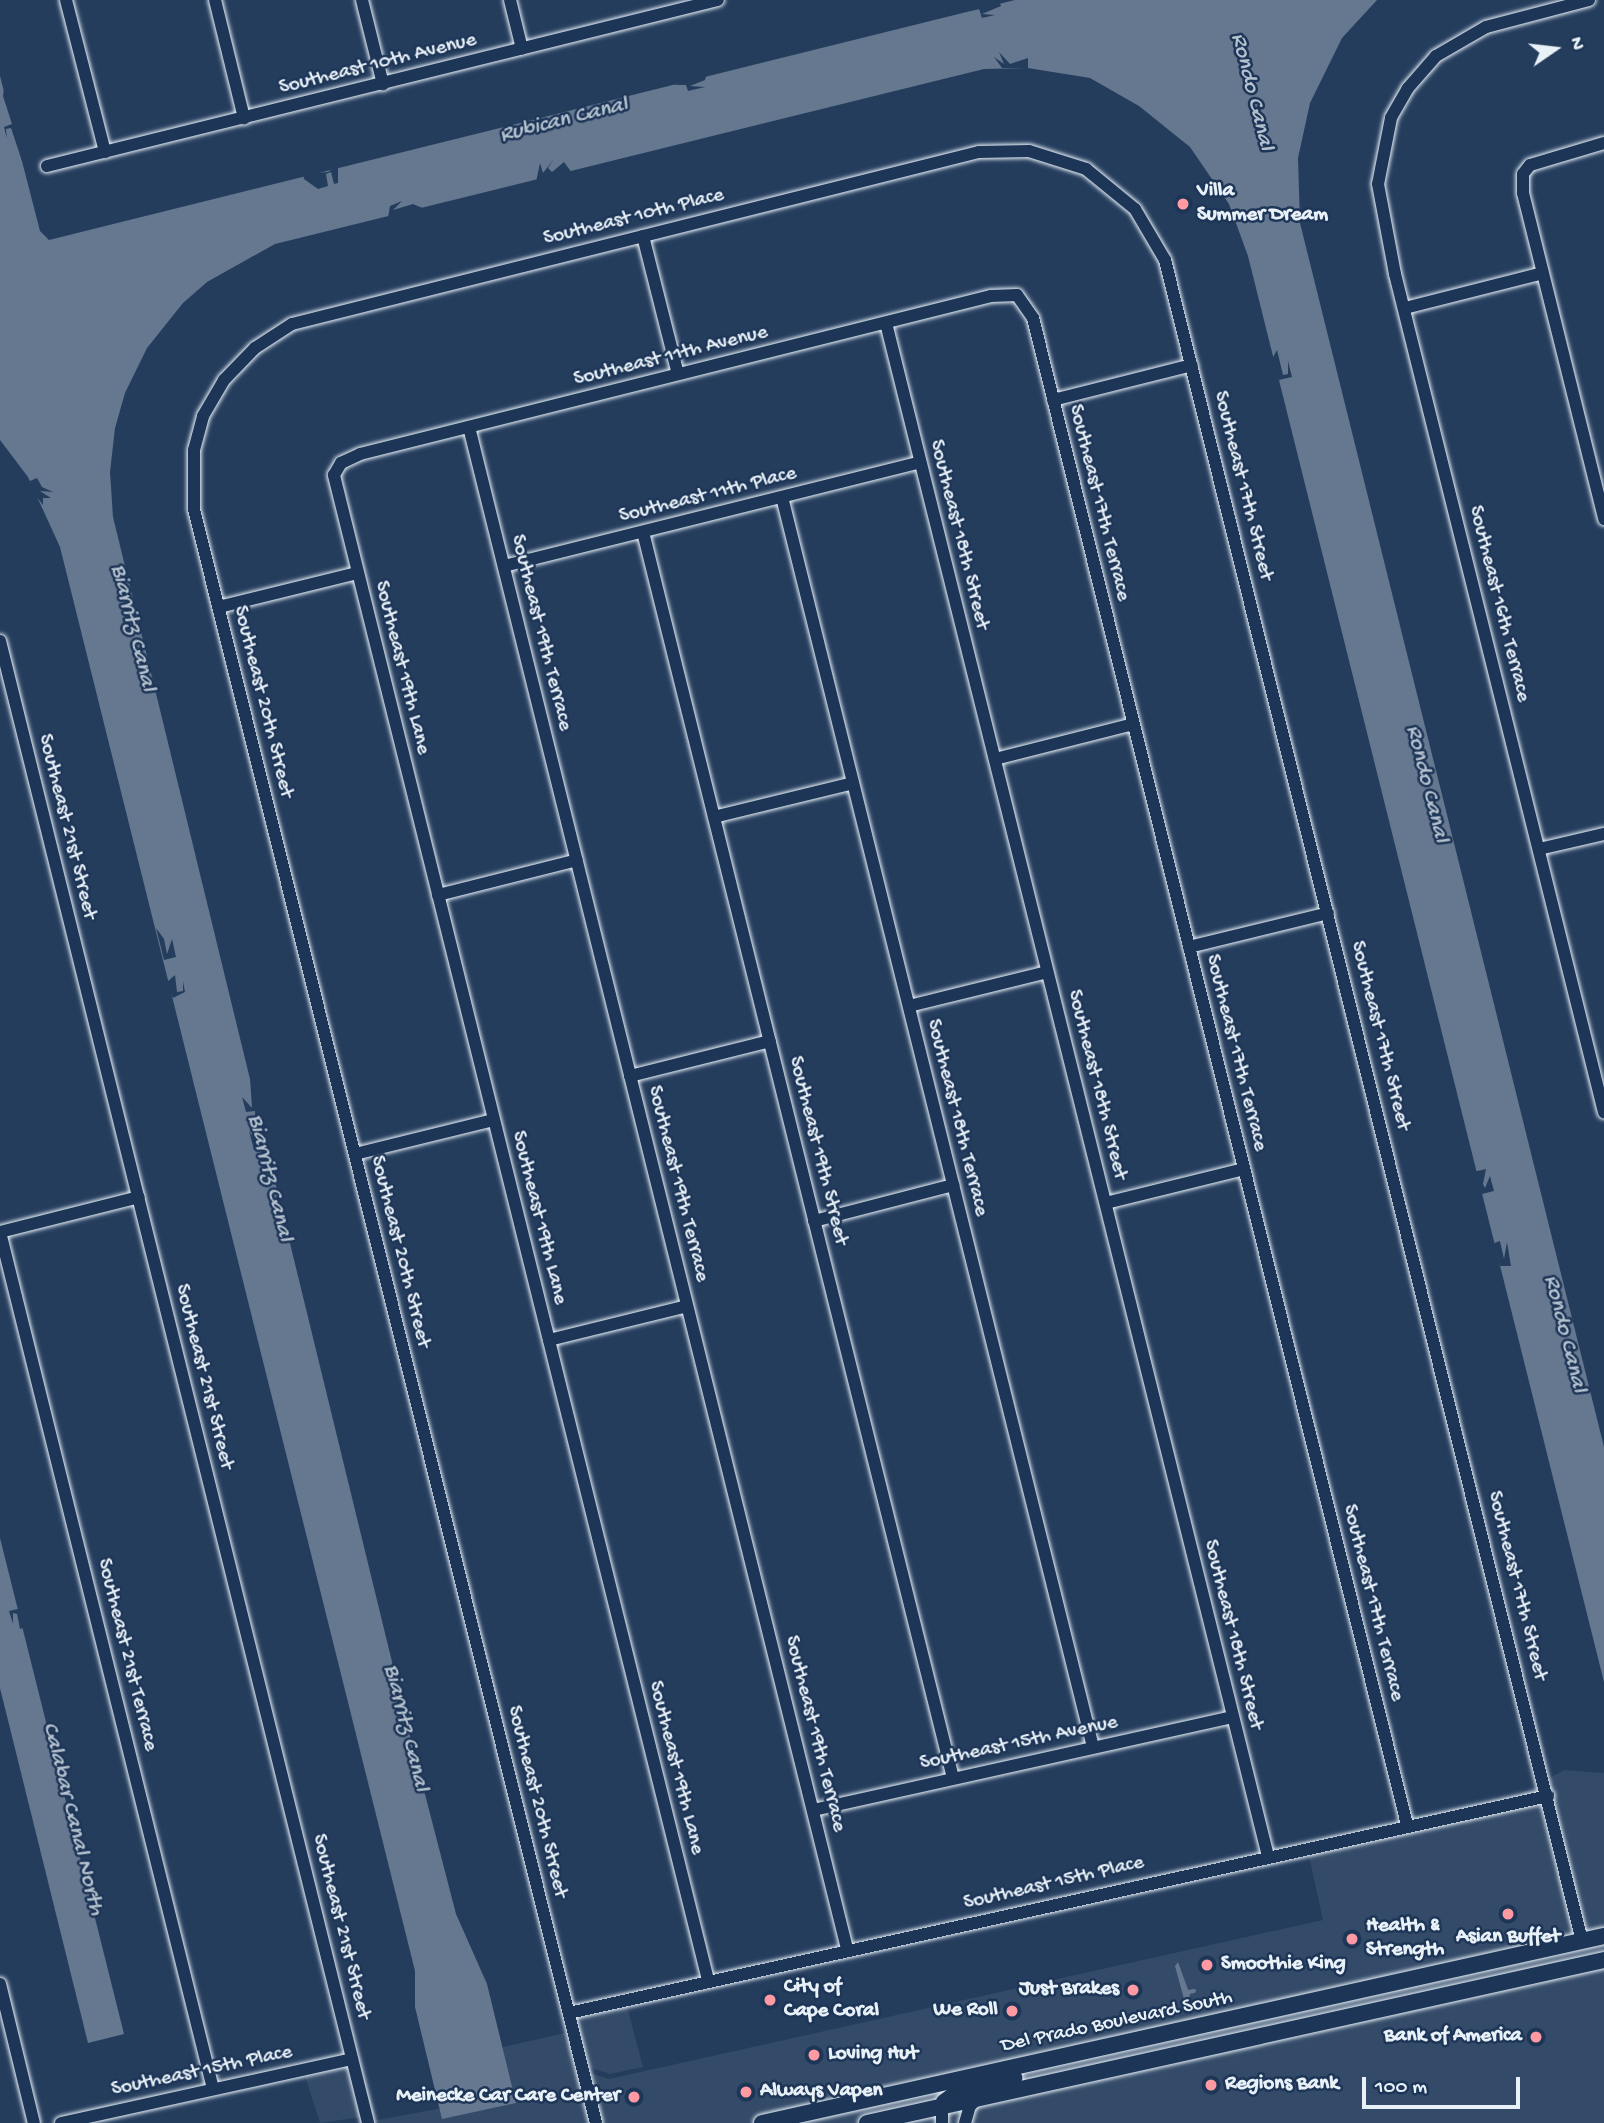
<!DOCTYPE html>
<html>
<head>
<meta charset="utf-8">
<style>
  body { margin:0 }
  #map { position:relative; width:1604px; height:2123px; overflow:hidden; background:#253d5d; font-family:"Gochi Hand",sans-serif }
  div>[style] { position:absolute }
  .built>* { inset:0; background:#334a68 }
  .water>* { inset:0; background:#657890 }
  .pier>* { inset:0; background:#253d5d }
  .stream>* { height:3.5px; margin:-1.75px; padding:0 1.75px; transform-origin:1.75px; border-radius:1.75px; background:#657890 }
  .roads { filter:drop-shadow(0 0 2px #e8f1f8) drop-shadow(0 0 2px #e8f1f8) }
  .minor>* { height:12px; margin:-6px; padding:0 6px; transform-origin:6px; border-radius:6px; background:#1d3557 }
  .major>* { height:16px; margin:-8px; padding:0 8px; transform-origin:8px; border-radius:8px; background:#1d3557 }
  .dots>* { width:19px; height:19px; translate:-50% -50%; box-sizing:border-box; border:4px solid #1d3557; border-radius:50% }
  span { translate:-50% -50%; white-space:nowrap; text-align:center; line-height:1.15; -webkit-text-stroke:5px #1d3557; paint-order:stroke }
  .street-label { font-size:21px; color:#e8f1f8 }
  .poi-label { font-size:21px; color:#e8f1f8; font-weight:700 }
  .left { translate:0 -50%; text-align:left }
  .right { translate:-100% -50%; text-align:right }
  .water-label { font-size:23px; color:#b4c1ce; font-style:italic }
  .north { position:absolute; left:1520px; top:14px; width:70px; height:70px; -webkit-text-stroke:5px #1d3557; paint-order:stroke; rotate:76deg; font-size:19px; font-weight:700; line-height:28px; text-align:center; color:#e8f1f8 }
  .north::after { content:''; display:block; margin:auto; width:24px; height:32px; background:#e8f1f8; clip-path:polygon(50% 0,100% 100%,50% 72%,0 100%) }
  .scale { position:absolute; left:1362px; top:2077px; width:158px; height:32px; box-sizing:border-box; border:4px solid #e8f1f8; border-top:0; padding-left:9px; font-size:21px; line-height:24px; white-space:nowrap; color:#e8f1f8; -webkit-text-stroke:5px #1d3557; paint-order:stroke }
</style>
</head>
<body>
<div id="map">
  <div class="built">
    <i style="clip-path:polygon(1564px 1770px,1604px 1773px,1604px 2123px,362px 2123px,495px 2098px,491px 2050px,573px 2031px,583px 2071px,609px 2079px,1323px 1920px,1307px 1847px,1500px 1806px)"></i>
    <i style="clip-path:polygon(627px 2006px,643px 2067px,610px 2074px,588px 2067px,575px 2017px)"></i>
    <i style="clip-path:polygon(359px 2060px,375px 2115px,320px 2123px,305px 2076px)"></i>
  </div>
  <div class="water">
    <i style="clip-path:polygon(1015px 0,1377px 0,1342px 38px,1310px 103px,1298px 158px,1300px 223px,1604px 1447px,1604px 1682px,1248px 256px,1229px 204px,1190px 147px,1139px 106px,1090px 78px,1028px 68px,984px 69px,275px 244px,207px 282px,183px 303px,147px 348px,125px 393px,115px 428px,110px 472px,113px 517px,413px 1748px,456px 1914px,487px 1984px,516px 2103px,442px 2119px,415px 2007px,415px 1971px,60px 547px,28px 477px,0 440px,0 76px,40px 231px,49px 240px)"></i>
    <i style="clip-path:polygon(0 1538px,124px 2034px,88px 2043px,0 1688px)"></i>
    <i style="clip-path:polygon(1178px 1962px,1190px 1995px,1187px 2010px,1175px 1966px)"></i>
  </div>
  <div class="pier">
    <i style="clip-path:polygon(999px 0,1001px 6px,982px 14px,995px 15px,982px 18px,979px 9px,970px 11px)"></i>
    <i style="clip-path:polygon(999px 52px,1010px 64px,1028px 58px,1028px 68px,1002px 68px,994px 57px,1004px 64px)"></i>
    <i style="clip-path:polygon(707px 73px,705px 80px,690px 86px,705px 87px,688px 91px,686px 85px,674px 85px)"></i>
    <i style="clip-path:polygon(5px 82px,26px 160px,22px 161px,11px 128px,6px 129px,7px 139px,4px 127px,12px 124px,3px 96px)"></i>
    <i style="clip-path:polygon(554px 159px,548px 168px,552px 172px,564px 162px,572px 173px,536px 182px,540px 163px,543px 173px)"></i>
    <i style="clip-path:polygon(338px 165px,338px 183px,334px 184px,331px 172px,326px 174px,328px 186px,318px 189px,304px 179px,303px 174px,328px 172px)"></i>
    <i style="clip-path:polygon(402px 201px,393px 210px,413px 204px,425px 209px,388px 218px,390px 206px)"></i>
    <i style="clip-path:polygon(1277px 350px,1283px 375px,1288px 374px,1288px 361px,1292px 377px,1279px 380px,1271px 361px)"></i>
    <i style="clip-path:polygon(37px 478px,42px 487px,53px 492px,40px 491px,51px 498px,43px 498px,43px 505px,32px 491px,30px 481px)"></i>
    <i style="clip-path:polygon(156px 928px,164px 939px,167px 954px,172px 939px,176px 957px,164px 960px)"></i>
    <i style="clip-path:polygon(175px 975px,177px 992px,183px 991px,183px 981px,185px 992px,173px 998px,166px 983px)"></i>
    <i style="clip-path:polygon(250px 1078px,268px 1138px,266px 1147px,254px 1150px,249px 1131px,257px 1143px,262px 1139px,256px 1130px,255px 1111px,246px 1112px,242px 1097px,252px 1108px)"></i>
    <i style="clip-path:polygon(1486px 1169px,1483px 1184px,1485px 1188px,1490px 1176px,1494px 1191px,1482px 1194px,1473px 1172px)"></i>
    <i style="clip-path:polygon(1500px 1241px,1504px 1259px,1507px 1242px,1511px 1266px,1500px 1266px,1494px 1243px)"></i>
    <i style="clip-path:polygon(18px 1597px,26px 1627px,20px 1629px,17px 1614px,13px 1613px,13px 1624px,9px 1611px,18px 1609px)"></i>
  </div>
  <div class="stream">
    <i style="left:1189px;top:1992px;width:5px;rotate:-11deg"></i>
  </div>
  <div class="roads">
    <div class="minor">
      <i style="left:66px;top:0;width:157px;rotate:75.6deg"></i>
      <i style="left:215px;top:0;width:122px;rotate:76.2deg"></i>
      <i style="left:362px;top:0;width:87px;rotate:76deg"></i>
      <i style="left:510px;top:0;width:50px;rotate:76.2deg"></i>
      <i style="left:1589px;top:0;width:106px;rotate:165.3deg"></i>
      <i style="left:1486px;top:27px;width:58px;rotate:149.9deg"></i>
      <i style="left:1436px;top:56px;width:43px;rotate:131.2deg"></i>
      <i style="left:1408px;top:88px;width:34px;rotate:120deg"></i>
      <i style="left:1391px;top:118px;width:67px;rotate:101.1deg"></i>
      <i style="left:1378px;top:184px;width:92px;rotate:79.3deg"></i>
      <i style="left:1395px;top:274px;width:864px;rotate:76deg"></i>
      <i style="left:1604px;top:143px;width:77px;rotate:163.4deg"></i>
      <i style="left:1530px;top:165px;width:11px;rotate:128deg"></i>
      <i style="left:1523px;top:174px;width:19px;rotate:90deg"></i>
      <i style="left:1523px;top:193px;width:336px;rotate:76deg"></i>
      <i style="left:47px;top:166px;width:691px;rotate:-13.9deg"></i>
      <i style="left:643px;top:236px;width:142px;rotate:75.8deg"></i>
      <i style="left:1405px;top:308px;width:142px;rotate:-14.2deg"></i>
      <i style="left:886px;top:323px;width:1580px;rotate:76.01deg"></i>
      <i style="left:1053px;top:400px;width:143px;rotate:-14.1deg"></i>
      <i style="left:469px;top:427px;width:1568px;rotate:76.05deg"></i>
      <i style="left:782px;top:497px;width:1288px;rotate:76.03deg"></i>
      <i style="left:643px;top:532px;width:1284px;rotate:76.03deg"></i>
      <i style="left:504px;top:566px;width:429px;rotate:-14deg"></i>
      <i style="left:219px;top:607px;width:142px;rotate:-13.8deg"></i>
      <i style="left:0;top:641px;width:1527px;rotate:76.05deg"></i>
      <i style="left:995px;top:759px;width:142px;rotate:-14.2deg"></i>
      <i style="left:714px;top:817px;width:143px;rotate:-13.7deg"></i>
      <i style="left:1539px;top:849px;width:67px;rotate:-13deg"></i>
      <i style="left:438px;top:895px;width:143px;rotate:-14.1deg"></i>
      <i style="left:1189px;top:947px;width:143px;rotate:-13.7deg"></i>
      <i style="left:909px;top:1006px;width:142px;rotate:-13.8deg"></i>
      <i style="left:630px;top:1076px;width:144px;rotate:-14deg"></i>
      <i style="left:355px;top:1154px;width:142px;rotate:-13.8deg"></i>
      <i style="left:1106px;top:1203px;width:142px;rotate:-13.8deg"></i>
      <i style="left:814px;top:1221px;width:144px;rotate:-14.5deg"></i>
      <i style="left:0;top:1232px;width:883px;rotate:76.04deg"></i>
      <i style="left:0;top:1232px;width:143px;rotate:-14.1deg"></i>
      <i style="left:549px;top:1340px;width:142px;rotate:-13.8deg"></i>
      <i style="left:813px;top:1810px;width:430px;rotate:-12.5deg"></i>
      <i style="left:708px;top:1980px;width:1551px;rotate:-103.96deg"></i>
      <i style="left:334px;top:475px;width:14px;rotate:-60deg"></i>
      <i style="left:341px;top:463px;width:21px;rotate:-25deg"></i>
      <i style="left:360px;top:454px;width:650px;rotate:-14.06deg"></i>
      <i style="left:991px;top:296px;width:26px;rotate:-2deg"></i>
      <i style="left:1017px;top:295px;width:28px;rotate:55deg"></i>
      <i style="left:1033px;top:318px;width:1553px;rotate:76.06deg"></i>
      <i style="left:0;top:1984px;width:143px;rotate:76.3deg"></i>
      <i style="left:569px;top:2013px;width:1003px;rotate:-12.5deg"></i>
      <i style="left:942px;top:2106px;width:17px;rotate:90deg"></i>
      <i style="left:61px;top:2123px;width:298px;rotate:-12.4deg"></i>
      <i style="left:596px;top:2123px;width:1663px;rotate:-103.99deg"></i>
      <i style="left:194px;top:509px;width:59px;rotate:-90deg"></i>
      <i style="left:194px;top:450px;width:35px;rotate:-75deg"></i>
      <i style="left:203px;top:416px;width:42px;rotate:-59.7deg"></i>
      <i style="left:224px;top:380px;width:45px;rotate:-45.9deg"></i>
      <i style="left:255px;top:348px;width:44px;rotate:-33deg"></i>
      <i style="left:292px;top:324px;width:708px;rotate:-14.06deg"></i>
      <i style="left:979px;top:152px;width:50px;rotate:-1.1deg"></i>
      <i style="left:1029px;top:151px;width:60px;rotate:17.5deg"></i>
      <i style="left:1086px;top:169px;width:63px;rotate:39.2deg"></i>
      <i style="left:1135px;top:209px;width:59px;rotate:59.5deg"></i>
      <i style="left:1165px;top:260px;width:1732px;rotate:76.07deg"></i>
      <i style="left:965px;top:2123px;width:18px;rotate:-74deg"></i>
      <i style="left:970px;top:2106px;width:11px;rotate:-45deg"></i>
    </div>
    <div class="major">
      <i style="left:944px;top:2102px;width:19px;rotate:-36deg"></i>
      <i style="left:959px;top:2091px;width:57px;rotate:-13.3deg"></i>
      <i style="left:762px;top:2123px;width:863px;rotate:-12.52deg"></i>
      <i style="left:867px;top:2123px;width:755px;rotate:-12.47deg"></i>
    </div>
  </div>
  <div class="dots">
    <i style="left:1183px;top:204px;background:#ff9aa2"></i>
    <i style="left:1508px;top:1914px;background:#ff9aa2"></i>
    <i style="left:1352px;top:1939px;background:#ff9aa2"></i>
    <i style="left:1207px;top:1965px;background:#ff9aa2"></i>
    <i style="left:1133px;top:1990px;background:#ff9aa2"></i>
    <i style="left:770px;top:2000px;background:#ff9aa2"></i>
    <i style="left:1012px;top:2011px;background:#ff9aa2"></i>
    <i style="left:1536px;top:2037px;background:#ff9aa2"></i>
    <i style="left:814px;top:2055px;background:#ff9aa2"></i>
    <i style="left:1211px;top:2085px;background:#ff9aa2"></i>
    <i style="left:746px;top:2092px;background:#ff9aa2"></i>
    <i style="left:634px;top:2097px;background:#ff9aa2"></i>
  </div>
  <div class="street-label">
    <span style="left:378px;top:65px;rotate:-14deg">Southeast 10th Avenue</span>
    <span style="left:634px;top:218px;rotate:-14deg">Southeast 10th Place</span>
    <span style="left:671px;top:357px;rotate:-14deg">Southeast 11th Avenue</span>
    <span style="left:1242px;top:486px;rotate:76deg">Southeast 17th Street</span>
    <span style="left:708px;top:496px;rotate:-14deg">Southeast 11th Place</span>
    <span style="left:1098px;top:503px;rotate:76deg">Southeast 17th Terrace</span>
    <span style="left:958px;top:535px;rotate:76deg">Southeast 18th Street</span>
    <span style="left:1498px;top:604px;rotate:76deg">Southeast 16th Terrace</span>
    <span style="left:540px;top:633px;rotate:76deg">Southeast 19th Terrace</span>
    <span style="left:401px;top:668px;rotate:76deg">Southeast 19th Lane</span>
    <span style="left:262px;top:702px;rotate:76deg">Southeast 20th Street</span>
    <span style="left:66px;top:827px;rotate:76deg">Southeast 21st Street</span>
    <span style="left:1379px;top:1036px;rotate:76deg">Southeast 17th Street</span>
    <span style="left:1235px;top:1053px;rotate:76deg">Southeast 17th Terrace</span>
    <span style="left:1096px;top:1085px;rotate:76deg">Southeast 18th Street</span>
    <span style="left:956px;top:1118px;rotate:76deg">Southeast 18th Terrace</span>
    <span style="left:817px;top:1151px;rotate:76deg">Southeast 19th Street</span>
    <span style="left:677px;top:1184px;rotate:76deg">Southeast 19th Terrace</span>
    <span style="left:538px;top:1218px;rotate:76deg">Southeast 19th Lane</span>
    <span style="left:399px;top:1252px;rotate:76deg">Southeast 20th Street</span>
    <span style="left:203px;top:1377px;rotate:76deg">Southeast 21st Street</span>
    <span style="left:1516px;top:1586px;rotate:76deg">Southeast 17th Street</span>
    <span style="left:1372px;top:1603px;rotate:76deg">Southeast 17th Terrace</span>
    <span style="left:1232px;top:1635px;rotate:76deg">Southeast 18th Street</span>
    <span style="left:126px;top:1655px;rotate:76deg">Southeast 21st Terrace</span>
    <span style="left:814px;top:1734px;rotate:76deg">Southeast 19th Terrace</span>
    <span style="left:1019px;top:1744px;rotate:-12deg">Southeast 15th Avenue</span>
    <span style="left:675px;top:1768px;rotate:76deg">Southeast 19th Lane</span>
    <span style="left:536px;top:1802px;rotate:76deg">Southeast 20th Street</span>
    <span style="left:1054px;top:1884px;rotate:-13deg">Southeast 15th Place</span>
    <span style="left:340px;top:1927px;rotate:76deg">Southeast 21st Street</span>
    <span style="left:1117px;top:2023px;rotate:-12deg">Del Prado Boulevard South</span>
    <span style="left:202px;top:2072px;rotate:-12deg">Southeast 15th Place</span>
  </div>
  <div class="poi-label">
    <span class="left" style="left:1197px;top:204px">Villa<br>Summer Dream</span>
    <span class="left" style="left:1366px;top:1939px">Health &amp;<br>Strength</span>
    <span style="left:1508px;top:1938px">Asian Buffet</span>
    <span class="left" style="left:1221px;top:1965px">Smoothie King</span>
    <span class="left" style="left:784px;top:2000px">City of<br>Cape Coral</span>
    <span class="right" style="left:1119px;top:1990px">Just Brakes</span>
    <span class="right" style="left:998px;top:2011px">We Roll</span>
    <span class="right" style="left:1522px;top:2037px">Bank of America</span>
    <span class="left" style="left:828px;top:2055px">Loving Hut</span>
    <span class="left" style="left:1225px;top:2085px">Regions Bank</span>
    <span class="left" style="left:760px;top:2092px">Always Vapen</span>
    <span class="right" style="left:620px;top:2097px">Meinecke Car Care Center</span>
  </div>
  <div class="water-label">
    <span style="left:1251px;top:92px;rotate:76deg">Rondo Canal</span>
    <span style="left:564px;top:121px;rotate:-14deg">Rubican Canal</span>
    <span style="left:132px;top:628px;rotate:76deg">Biarritz Canal</span>
    <span style="left:1426px;top:784px;rotate:76deg">Rondo Canal</span>
    <span style="left:269px;top:1178px;rotate:76deg">Biarritz Canal</span>
    <span style="left:1564px;top:1334px;rotate:76deg">Rondo Canal</span>
    <span style="left:405px;top:1728px;rotate:76deg">Biarritz Canal</span>
    <span style="left:72px;top:1819px;rotate:76deg">Calabar Canal North</span>
  </div>
  <div class="north">N</div>
  <div class="scale">100 m</div>
</div>
</body>
</html>
